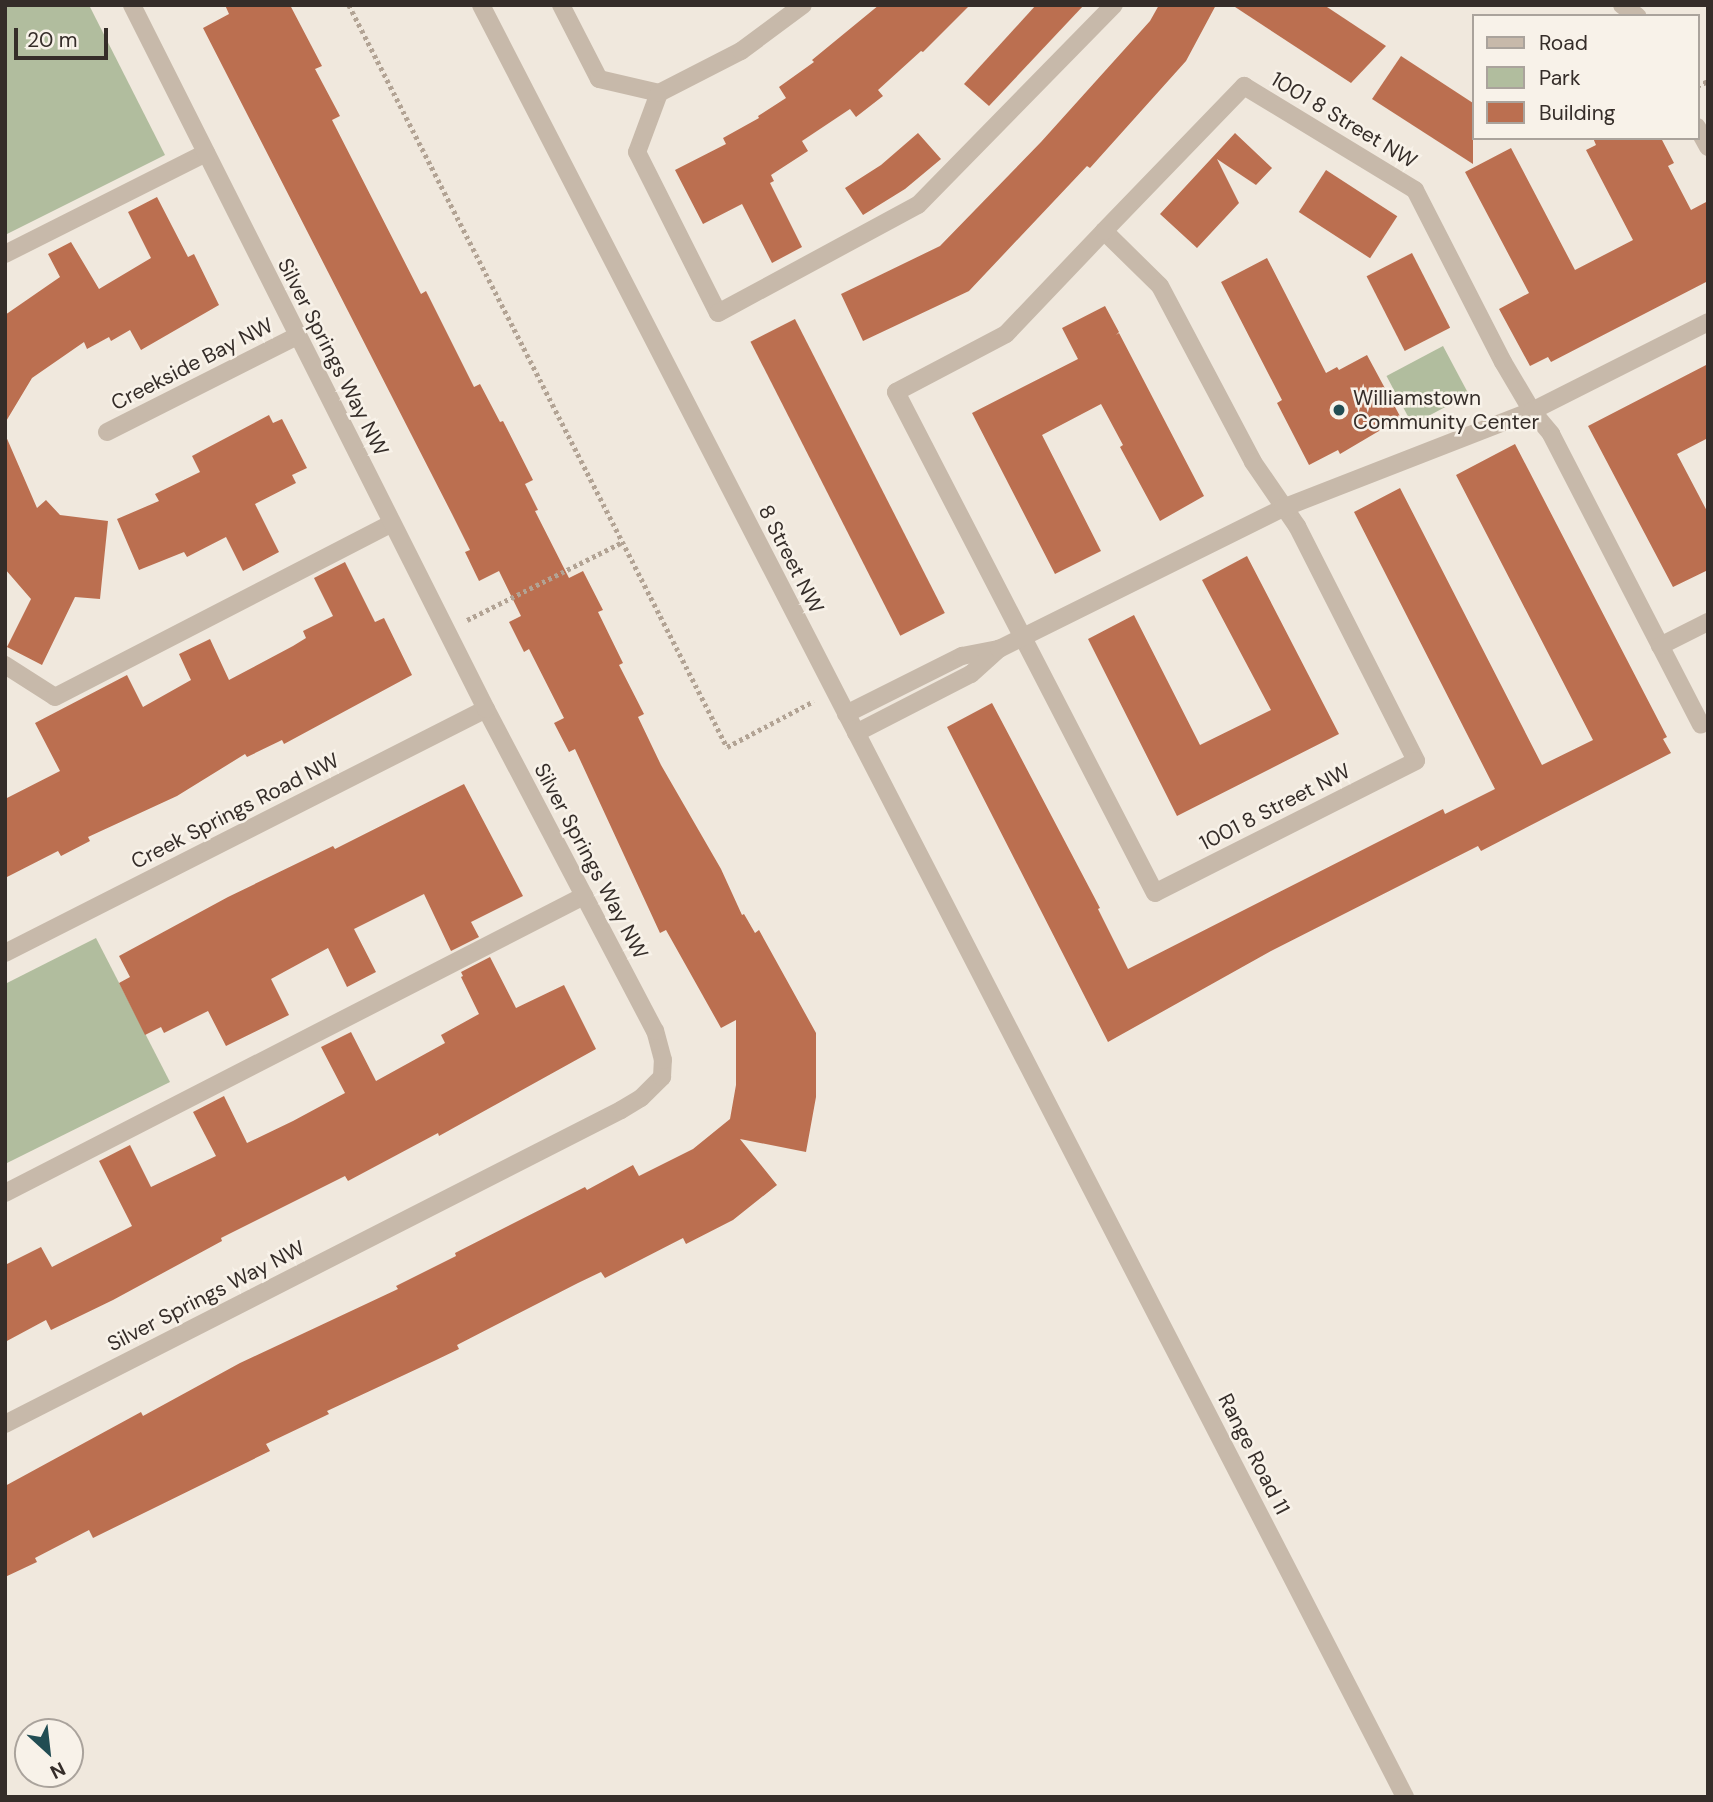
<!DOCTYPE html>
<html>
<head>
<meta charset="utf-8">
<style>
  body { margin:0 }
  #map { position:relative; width:1713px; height:1802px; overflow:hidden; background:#f0e8dd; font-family:"DM Sans",sans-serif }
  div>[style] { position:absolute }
  .green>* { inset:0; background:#b1bd9e; transform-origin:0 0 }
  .building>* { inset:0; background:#bb6f50; transform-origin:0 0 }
  .path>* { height:4.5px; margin-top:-2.25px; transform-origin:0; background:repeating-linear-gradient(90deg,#b2a394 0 3.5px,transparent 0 7px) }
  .minor>* { height:18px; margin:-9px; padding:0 9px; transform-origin:9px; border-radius:9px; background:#c7b9aa }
  .dots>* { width:19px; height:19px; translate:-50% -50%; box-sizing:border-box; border:4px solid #f8f2e9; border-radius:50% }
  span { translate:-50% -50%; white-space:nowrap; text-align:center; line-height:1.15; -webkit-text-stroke:5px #f8f2e9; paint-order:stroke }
  .street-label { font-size:21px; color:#352d29 }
  .poi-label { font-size:21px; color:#352d29 }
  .left { translate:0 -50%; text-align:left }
  .frame { position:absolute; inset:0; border:7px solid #352d29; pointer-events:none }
  .legend { position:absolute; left:1472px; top:14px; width:228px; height:126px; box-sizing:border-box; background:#f8f2e9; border:2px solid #aaa39c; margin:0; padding:9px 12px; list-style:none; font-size:21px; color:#352d29 }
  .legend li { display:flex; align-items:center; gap:14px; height:35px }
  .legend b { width:35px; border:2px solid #aaa39c }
  .north { position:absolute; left:14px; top:1718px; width:70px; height:70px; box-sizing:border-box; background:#f8f2e9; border:2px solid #aaa39c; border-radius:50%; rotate:153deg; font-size:19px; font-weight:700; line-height:28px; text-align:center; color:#352d29 }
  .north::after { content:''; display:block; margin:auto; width:24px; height:32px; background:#224d53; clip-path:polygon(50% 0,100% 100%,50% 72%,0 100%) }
  .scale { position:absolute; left:14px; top:28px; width:94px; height:32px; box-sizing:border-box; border:4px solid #352d29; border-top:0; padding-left:9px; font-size:21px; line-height:24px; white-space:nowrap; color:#352d29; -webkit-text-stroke:5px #f8f2e9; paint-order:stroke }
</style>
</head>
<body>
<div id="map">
  <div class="green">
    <i style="clip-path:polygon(5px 5px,89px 5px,165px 155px,5px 235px)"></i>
    <i style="left:1443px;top:346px;width:55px;height:64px;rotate:62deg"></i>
    <i style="clip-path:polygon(96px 938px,170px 1082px,5px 1164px,5px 984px)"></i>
  </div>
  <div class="building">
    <i style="clip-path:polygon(225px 5px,290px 5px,322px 66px,315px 69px,340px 116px,332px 120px,421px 294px,426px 291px,474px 387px,480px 384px,500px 422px,503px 421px,533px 480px,525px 484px,538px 510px,535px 511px,569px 578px,583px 571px,603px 610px,598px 612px,623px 663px,619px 665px,644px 714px,638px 717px,661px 765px,721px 869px,742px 915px,744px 914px,755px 933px,759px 930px,816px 1033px,816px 1097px,806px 1152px,740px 1139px,777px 1185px,733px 1220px,686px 1244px,683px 1238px,605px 1278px,601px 1272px,578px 1283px,457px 1345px,459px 1349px,434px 1361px,327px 1411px,329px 1414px,266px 1444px,270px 1451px,93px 1538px,89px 1530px,35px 1558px,37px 1562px,5px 1577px,5px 1486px,141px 1412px,143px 1416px,240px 1363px,398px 1289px,396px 1286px,456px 1256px,455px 1253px,585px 1187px,587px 1190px,633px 1165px,639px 1176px,693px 1149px,730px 1119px,736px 1085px,736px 1020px,721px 1028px,666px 930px,660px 933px,575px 749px,569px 752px,554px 723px,564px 718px,529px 649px,524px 652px,509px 622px,521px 616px,499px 571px,479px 581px,465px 552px,470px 550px,452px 514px,203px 28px,229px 14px)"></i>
    <i style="clip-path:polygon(879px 5px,970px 5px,923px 52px,921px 51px,878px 90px,883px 96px,856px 117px,850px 109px,802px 141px,808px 151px,771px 175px,774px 181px,770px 183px,802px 247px,772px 263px,742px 204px,703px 224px,675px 170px,726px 144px,723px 138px,759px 118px,758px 116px,786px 98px,779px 87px,814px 62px,812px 60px)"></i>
    <i style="clip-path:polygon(1036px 5px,1084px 5px,989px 106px,964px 84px)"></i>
    <i style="clip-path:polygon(1159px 5px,1216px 5px,1186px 61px,1090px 168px,1087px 166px,969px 291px,863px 341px,841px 294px,940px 246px,1041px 142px,1150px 21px)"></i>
    <i style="clip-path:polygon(1232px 5px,1324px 5px,1386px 46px,1351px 83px)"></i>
    <i style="clip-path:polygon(1401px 56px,1473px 103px,1473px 164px,1372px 99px)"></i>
    <i style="clip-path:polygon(918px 133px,941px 159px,905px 189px,863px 215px,845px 188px,881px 165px)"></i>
    <i style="clip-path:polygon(1235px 133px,1272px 168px,1256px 185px,1217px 159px,1239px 203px,1197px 248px,1160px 214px)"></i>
    <i style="clip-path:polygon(1593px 138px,1661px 138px,1674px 163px,1668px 166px,1691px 210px,1708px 201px,1708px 281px,1551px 362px,1548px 357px,1530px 366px,1499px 309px,1529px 293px,1465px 172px,1511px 148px,1575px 270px,1633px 240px,1586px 150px,1596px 145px)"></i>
    <i style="left:1326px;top:170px;width:85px;height:50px;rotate:33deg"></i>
    <i style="clip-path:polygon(157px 197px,188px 257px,194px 254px,219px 305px,141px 350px,130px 330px,111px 341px,109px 337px,87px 349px,84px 342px,32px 378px,5px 423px,5px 315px,60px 277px,48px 254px,71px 242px,99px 289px,151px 258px,128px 212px)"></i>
    <i style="left:1412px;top:253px;width:84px;height:51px;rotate:63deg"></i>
    <i style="clip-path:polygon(1267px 258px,1326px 373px,1337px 367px,1339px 370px,1367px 355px,1401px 418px,1340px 454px,1338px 450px,1309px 465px,1277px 403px,1282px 400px,1221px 282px)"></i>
    <i style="clip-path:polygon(1105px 306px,1119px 332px,1116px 335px,1119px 333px,1204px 496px,1160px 521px,1120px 447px,1123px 445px,1101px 404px,1042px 435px,1101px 551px,1055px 574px,972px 413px,1078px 359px,1062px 328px)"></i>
    <i style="left:795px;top:319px;width:330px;height:50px;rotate:63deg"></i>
    <i style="clip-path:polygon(1708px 364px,1708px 438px,1677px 454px,1708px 513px,1708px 570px,1673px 587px,1588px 426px)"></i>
    <i style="clip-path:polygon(269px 415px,273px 423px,282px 419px,307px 468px,292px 475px,296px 483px,255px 504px,279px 552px,243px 571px,226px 537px,187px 557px,184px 552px,139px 570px,117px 519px,159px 501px,155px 494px,200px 472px,192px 456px)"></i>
    <i style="clip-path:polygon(5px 434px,37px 508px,46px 500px,60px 515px,108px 521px,100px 599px,75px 597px,42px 665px,7px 647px,31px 599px,5px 569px)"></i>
    <i style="clip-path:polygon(1515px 444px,1667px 737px,1663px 739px,1671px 753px,1481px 851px,1478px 846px,1271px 951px,1108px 1042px,947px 727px,992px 703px,1100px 908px,1098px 909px,1128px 969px,1443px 809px,1445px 814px,1495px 789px,1354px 512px,1400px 488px,1542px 765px,1593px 740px,1456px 475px)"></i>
    <i style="clip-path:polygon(1247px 556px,1339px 734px,1177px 816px,1088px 639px,1134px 615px,1200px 745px,1271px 710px,1202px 580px)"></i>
    <i style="clip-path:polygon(345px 562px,375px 622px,384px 618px,412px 675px,284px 744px,282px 740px,247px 757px,245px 754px,177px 796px,88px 837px,90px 841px,61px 856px,58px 851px,5px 878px,5px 799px,60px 771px,35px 723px,127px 675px,143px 707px,191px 680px,179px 654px,210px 639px,229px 680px,293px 646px,306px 638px,303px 631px,333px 616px,314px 578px)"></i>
    <i style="clip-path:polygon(464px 784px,523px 896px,471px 922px,479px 937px,451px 951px,424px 894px,354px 929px,376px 972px,347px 987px,328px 948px,271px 979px,289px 1015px,226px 1046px,208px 1011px,164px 1033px,161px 1027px,145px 1035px,119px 983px,130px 977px,119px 956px,228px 897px,333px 846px,335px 849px)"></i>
    <i style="clip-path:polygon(490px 957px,516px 1008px,564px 985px,596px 1049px,439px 1136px,438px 1133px,348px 1181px,345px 1176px,221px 1238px,222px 1241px,113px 1300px,51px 1330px,46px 1320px,5px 1342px,5px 1265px,41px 1247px,52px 1267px,132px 1226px,99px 1161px,130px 1145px,151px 1187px,216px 1156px,193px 1112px,224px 1096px,247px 1143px,293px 1121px,345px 1093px,321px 1047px,351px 1032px,376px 1081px,445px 1043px,441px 1035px,479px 1014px,461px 977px,463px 976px,461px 972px)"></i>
  </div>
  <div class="path">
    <i style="left:349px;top:5px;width:833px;rotate:63deg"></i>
    <i style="left:727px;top:747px;width:98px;rotate:-27.9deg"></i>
    <i style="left:1697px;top:86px;width:12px;rotate:-24deg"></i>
    <i style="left:467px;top:620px;width:174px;rotate:-26.6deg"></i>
  </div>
  <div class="minor">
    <i style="left:481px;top:5px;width:2016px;rotate:62.72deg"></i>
    <i style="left:561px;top:5px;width:83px;rotate:62.8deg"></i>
    <i style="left:599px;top:79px;width:62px;rotate:13.1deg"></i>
    <i style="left:659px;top:93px;width:63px;rotate:110.4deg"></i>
    <i style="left:637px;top:152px;width:180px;rotate:63.3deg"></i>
    <i style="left:718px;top:313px;width:227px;rotate:-28.4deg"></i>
    <i style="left:918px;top:205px;width:280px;rotate:-45.6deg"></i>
    <i style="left:1622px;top:5px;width:19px;rotate:36deg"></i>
    <i style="left:659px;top:93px;width:92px;rotate:-27.1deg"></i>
    <i style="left:741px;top:51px;width:77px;rotate:-36.6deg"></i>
    <i style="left:1697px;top:127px;width:23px;rotate:61deg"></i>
    <i style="left:1104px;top:231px;width:78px;rotate:44.5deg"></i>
    <i style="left:1160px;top:286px;width:199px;rotate:62.1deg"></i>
    <i style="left:1253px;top:462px;width:78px;rotate:55.5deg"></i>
    <i style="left:1297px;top:526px;width:263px;rotate:63.1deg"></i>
    <i style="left:1416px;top:761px;width:292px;rotate:153.2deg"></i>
    <i style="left:1155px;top:893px;width:564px;rotate:-117.34deg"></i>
    <i style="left:896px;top:392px;width:124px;rotate:-27.8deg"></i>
    <i style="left:1006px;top:334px;width:142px;rotate:-46.4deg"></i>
    <i style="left:1104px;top:231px;width:202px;rotate:-46deg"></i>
    <i style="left:1244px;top:86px;width:200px;rotate:31.3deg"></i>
    <i style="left:1415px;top:190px;width:193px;rotate:62.9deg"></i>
    <i style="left:1503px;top:362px;width:57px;rotate:59.4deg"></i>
    <i style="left:1532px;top:411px;width:30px;rotate:50deg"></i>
    <i style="left:1551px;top:434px;width:327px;rotate:62.7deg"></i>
    <i style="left:5px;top:254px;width:225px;rotate:-26.7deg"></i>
    <i style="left:107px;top:432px;width:213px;rotate:-26.8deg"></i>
    <i style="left:1660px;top:646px;width:54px;rotate:-26.6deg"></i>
    <i style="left:5px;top:665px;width:59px;rotate:32.6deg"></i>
    <i style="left:55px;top:697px;width:379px;rotate:-27.3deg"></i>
    <i style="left:846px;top:714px;width:130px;rotate:-26.6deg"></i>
    <i style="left:962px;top:656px;width:38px;rotate:-11deg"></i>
    <i style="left:856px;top:733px;width:129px;rotate:-27.2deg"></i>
    <i style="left:971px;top:674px;width:38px;rotate:-42deg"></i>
    <i style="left:999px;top:649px;width:317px;rotate:-26.4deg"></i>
    <i style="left:1283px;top:508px;width:267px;rotate:-21.3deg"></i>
    <i style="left:1532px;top:411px;width:197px;rotate:-26.8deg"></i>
    <i style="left:5px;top:953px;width:539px;rotate:-26.9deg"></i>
    <i style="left:5px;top:1193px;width:651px;rotate:-27.16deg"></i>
    <i style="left:5px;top:1424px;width:691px;rotate:-27.01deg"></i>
    <i style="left:621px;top:1110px;width:23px;rotate:-31deg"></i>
    <i style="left:641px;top:1098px;width:30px;rotate:-45deg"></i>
    <i style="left:662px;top:1077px;width:17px;rotate:-87deg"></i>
    <i style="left:663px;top:1060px;width:30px;rotate:-105deg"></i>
    <i style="left:655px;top:1031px;width:364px;rotate:-117.7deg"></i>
    <i style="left:486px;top:709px;width:788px;rotate:-116.7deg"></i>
  </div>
  <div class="dots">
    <i style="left:1339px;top:410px;background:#224d53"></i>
  </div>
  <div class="street-label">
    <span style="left:1344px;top:120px;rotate:31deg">1001 8 Street NW</span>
    <span style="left:333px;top:357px;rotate:63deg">Silver Springs Way NW</span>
    <span style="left:192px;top:364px;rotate:-27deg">Creekside Bay NW</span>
    <span style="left:791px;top:559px;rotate:63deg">8 Street NW</span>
    <span style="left:1275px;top:807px;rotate:-27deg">1001 8 Street NW</span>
    <span style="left:235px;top:811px;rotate:-27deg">Creek Springs Road NW</span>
    <span style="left:591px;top:861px;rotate:62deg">Silver Springs Way NW</span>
    <span style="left:206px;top:1296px;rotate:-27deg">Silver Springs Way NW</span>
    <span style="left:1254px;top:1454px;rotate:63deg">Range Road 11</span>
  </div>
  <div class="poi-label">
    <span class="left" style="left:1353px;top:410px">Williamstown<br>Community Center</span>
  </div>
  <div class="frame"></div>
  <ul class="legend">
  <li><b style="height:9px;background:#c7b9aa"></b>Road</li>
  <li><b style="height:19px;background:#b1bd9e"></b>Park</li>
  <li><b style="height:19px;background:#bb6f50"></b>Building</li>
  </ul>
  <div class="north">N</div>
  <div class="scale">20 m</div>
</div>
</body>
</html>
